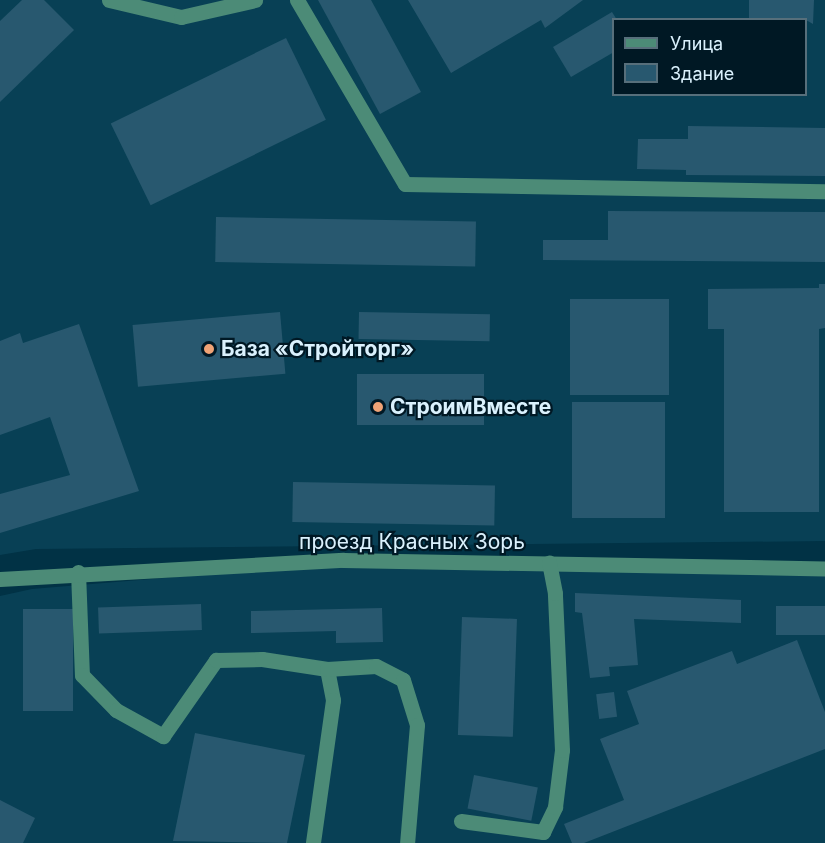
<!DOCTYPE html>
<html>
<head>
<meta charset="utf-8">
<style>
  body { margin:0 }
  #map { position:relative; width:825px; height:843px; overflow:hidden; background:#013245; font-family:Inter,sans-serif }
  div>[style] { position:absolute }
  .built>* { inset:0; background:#084055 }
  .building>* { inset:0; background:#28586f; transform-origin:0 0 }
  .minor>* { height:15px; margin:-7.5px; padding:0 7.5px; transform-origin:7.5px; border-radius:7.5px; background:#4c8b77 }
  .dots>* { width:16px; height:16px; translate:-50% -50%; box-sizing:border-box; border:3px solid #001824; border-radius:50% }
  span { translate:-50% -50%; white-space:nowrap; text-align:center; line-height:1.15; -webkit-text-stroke:4.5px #001824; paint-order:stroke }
  .poi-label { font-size:21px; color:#daf1fd; font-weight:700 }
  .left { translate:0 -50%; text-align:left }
  .street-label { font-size:21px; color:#daf1fd }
  .legend { position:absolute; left:612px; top:18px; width:195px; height:78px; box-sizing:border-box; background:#001824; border:2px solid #576f7b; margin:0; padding:8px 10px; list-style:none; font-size:18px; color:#daf1fd }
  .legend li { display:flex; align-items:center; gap:12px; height:30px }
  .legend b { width:30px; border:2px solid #576f7b }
</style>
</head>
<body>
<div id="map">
  <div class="built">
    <i style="clip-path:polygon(evenodd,0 0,825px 0,825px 541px,36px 549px,0 555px,0 0,614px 20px,806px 20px,806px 94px,614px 94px,614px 20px)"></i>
    <i style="clip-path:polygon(343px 563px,825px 569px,825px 843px,0 843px,0 596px,32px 589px)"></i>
  </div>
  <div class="building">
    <i style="clip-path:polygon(22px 0,44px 0,74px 30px,0 102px,0 21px)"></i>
    <i style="clip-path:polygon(318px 0,371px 0,421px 92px,380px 114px)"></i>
    <i style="clip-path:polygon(408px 0,583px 0,545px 28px,541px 20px,451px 73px)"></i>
    <i style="clip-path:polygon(749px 0,814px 0,813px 24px,806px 20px,749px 20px)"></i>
    <i style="clip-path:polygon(612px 12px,617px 20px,614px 52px,571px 77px,553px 47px)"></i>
    <i style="left:286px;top:38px;width:91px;height:195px;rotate:64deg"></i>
    <i style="clip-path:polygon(688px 126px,825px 128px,825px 176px,686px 175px,686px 170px,637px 169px,638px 139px,688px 139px)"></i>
    <i style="clip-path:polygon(608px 211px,825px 212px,825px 262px,543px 260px,543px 240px,608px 240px)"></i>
    <i style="left:216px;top:217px;width:260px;height:45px;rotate:1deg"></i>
    <i style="clip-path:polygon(819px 284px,825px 284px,825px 328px,819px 329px,819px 512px,724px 512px,724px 329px,708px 329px,708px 289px,819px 288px)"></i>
    <i style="left:570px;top:299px;width:99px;height:96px"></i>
    <i style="left:280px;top:312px;width:62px;height:148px;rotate:85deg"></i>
    <i style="left:359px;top:312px;width:131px;height:27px;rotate:1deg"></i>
    <i style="clip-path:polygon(79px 324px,139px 491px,0 533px,0 494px,70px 475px,50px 417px,0 435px,0 341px,20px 333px,23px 343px)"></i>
    <i style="left:357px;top:374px;width:127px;height:51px"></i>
    <i style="left:572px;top:402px;width:93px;height:116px"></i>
    <i style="left:293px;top:482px;width:202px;height:40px;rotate:1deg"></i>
    <i style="clip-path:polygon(575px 593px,741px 600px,741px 623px,634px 619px,638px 665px,609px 667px,610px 676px,590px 678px,582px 613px,575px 612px)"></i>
    <i style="left:201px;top:604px;width:26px;height:103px;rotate:88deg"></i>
    <i style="left:776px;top:606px;width:49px;height:29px"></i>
    <i style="clip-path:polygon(382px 608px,383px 642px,336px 643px,336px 631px,251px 633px,251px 611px)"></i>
    <i style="left:23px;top:609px;width:50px;height:102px"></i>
    <i style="left:462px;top:617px;width:55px;height:118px;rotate:2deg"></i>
    <i style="clip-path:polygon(797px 640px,825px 712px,825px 749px,584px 843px,572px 843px,564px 824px,624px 800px,600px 739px,639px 724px,627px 691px,732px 651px,737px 664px)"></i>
    <i style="left:614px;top:692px;width:25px;height:18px;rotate:83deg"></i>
    <i style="clip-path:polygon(195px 733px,305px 755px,287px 843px,173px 841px)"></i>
    <i style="left:474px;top:775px;width:65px;height:34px;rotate:11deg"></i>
    <i style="clip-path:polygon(0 800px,35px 818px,23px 843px,0 843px)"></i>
  </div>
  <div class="minor">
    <i style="left:109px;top:0;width:74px;rotate:13.3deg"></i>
    <i style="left:181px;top:17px;width:76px;rotate:-12.9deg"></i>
    <i style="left:297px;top:0;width:213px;rotate:59.6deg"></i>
    <i style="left:405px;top:184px;width:420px;rotate:1deg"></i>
    <i style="left:78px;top:572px;width:103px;rotate:87.8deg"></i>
    <i style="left:82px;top:675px;width:49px;rotate:45.8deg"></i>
    <i style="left:116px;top:710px;width:54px;rotate:29deg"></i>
    <i style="left:163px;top:736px;width:93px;rotate:-55.1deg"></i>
    <i style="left:216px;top:660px;width:46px;rotate:-1.2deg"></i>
    <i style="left:262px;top:659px;width:66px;rotate:8.7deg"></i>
    <i style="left:327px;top:669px;width:32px;rotate:79deg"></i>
    <i style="left:333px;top:700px;width:144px;rotate:98deg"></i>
    <i style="left:0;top:579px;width:344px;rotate:-3.2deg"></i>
    <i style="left:343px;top:560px;width:482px;rotate:1deg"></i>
    <i style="left:327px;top:669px;width:49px;rotate:-3.5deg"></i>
    <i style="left:376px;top:666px;width:30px;rotate:27deg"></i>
    <i style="left:403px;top:680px;width:47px;rotate:72.7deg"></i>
    <i style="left:417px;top:725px;width:118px;rotate:94.8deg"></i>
    <i style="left:461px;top:821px;width:83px;rotate:7.6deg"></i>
    <i style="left:543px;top:832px;width:28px;rotate:-64deg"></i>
    <i style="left:555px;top:807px;width:57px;rotate:-83deg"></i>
    <i style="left:562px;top:750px;width:157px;rotate:-92.6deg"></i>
    <i style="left:555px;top:593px;width:31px;rotate:-101deg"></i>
  </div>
  <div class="dots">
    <i style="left:209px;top:349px;background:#efa376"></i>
    <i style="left:378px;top:407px;background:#efa376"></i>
  </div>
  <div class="poi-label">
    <span class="left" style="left:221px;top:349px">База «Стройторг»</span>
    <span class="left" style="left:390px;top:407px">СтроимВместе</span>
  </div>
  <div class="street-label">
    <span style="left:412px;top:542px">проезд Красных Зорь</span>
  </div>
  <ul class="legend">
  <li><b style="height:8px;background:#4c8b77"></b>Улица</li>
  <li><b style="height:16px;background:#28586f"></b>Здание</li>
  </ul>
</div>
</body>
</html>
